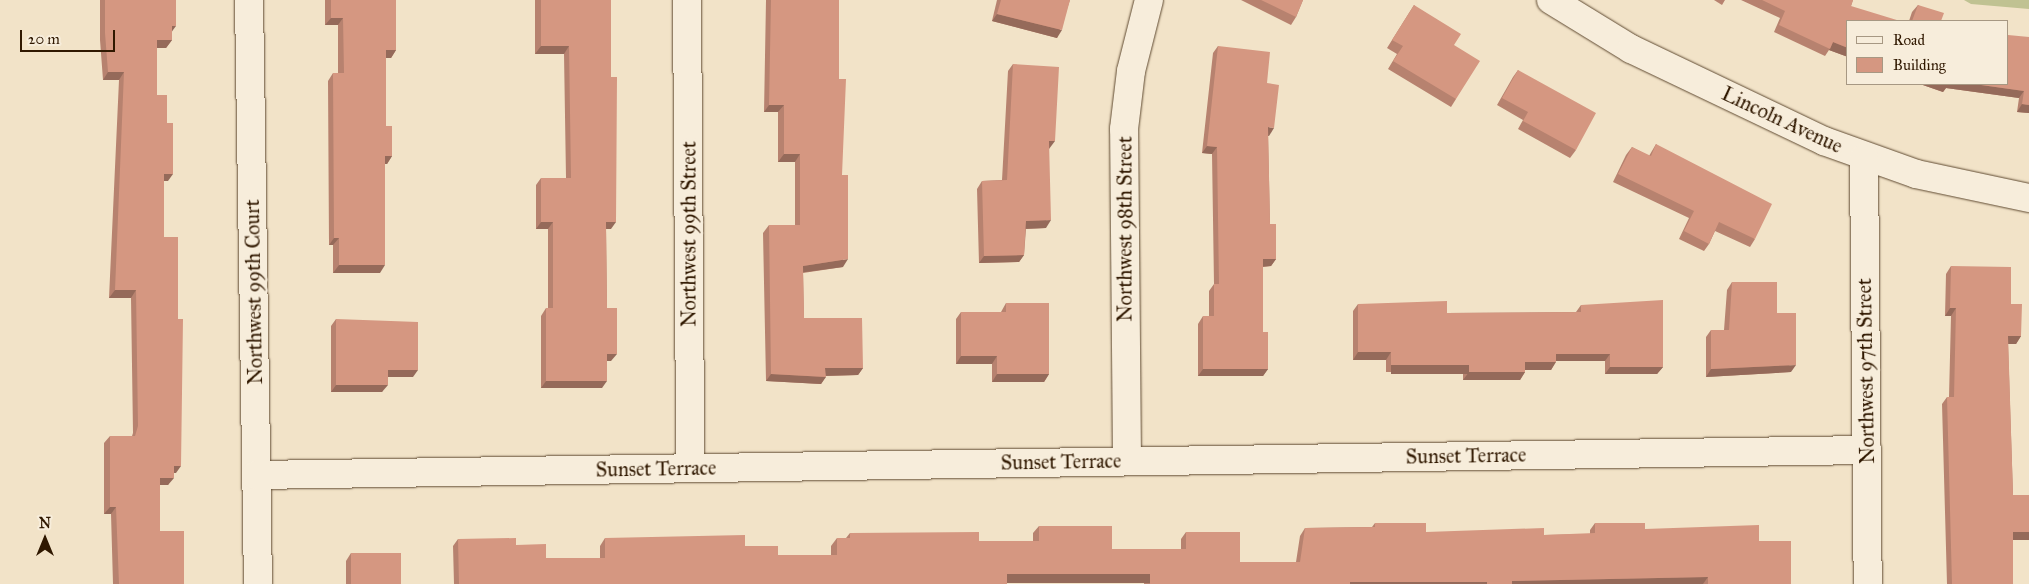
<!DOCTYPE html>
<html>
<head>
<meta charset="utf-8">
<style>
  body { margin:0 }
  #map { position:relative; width:2029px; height:584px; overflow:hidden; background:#f2e3c8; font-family:"IM FELL Great Primer",serif }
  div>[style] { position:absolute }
  .green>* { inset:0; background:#c0c292 }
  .roads { filter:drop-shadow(0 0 1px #604b32) drop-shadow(0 0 1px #604b32) }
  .street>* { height:28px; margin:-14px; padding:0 14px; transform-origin:14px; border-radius:14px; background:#f7eddb }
  .wall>* { inset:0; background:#b7826f }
  .shaded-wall>* { inset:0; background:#956a5a; transform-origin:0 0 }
  .building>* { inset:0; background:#d59781; transform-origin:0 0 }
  span { translate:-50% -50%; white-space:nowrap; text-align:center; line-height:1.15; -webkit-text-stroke:4.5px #f7eddb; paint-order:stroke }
  .street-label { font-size:20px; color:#301800 }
  .legend { position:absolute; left:1846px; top:20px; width:162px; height:65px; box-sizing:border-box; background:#f7eddb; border:1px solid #a79883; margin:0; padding:6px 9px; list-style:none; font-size:15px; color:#301800 }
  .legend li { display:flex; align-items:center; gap:10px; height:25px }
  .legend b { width:25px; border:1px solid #a79883 }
  .north { position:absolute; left:20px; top:514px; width:50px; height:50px; -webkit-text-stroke:4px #f7eddb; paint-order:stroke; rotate:0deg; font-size:14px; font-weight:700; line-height:20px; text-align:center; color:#301800 }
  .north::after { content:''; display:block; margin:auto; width:18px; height:22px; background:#301800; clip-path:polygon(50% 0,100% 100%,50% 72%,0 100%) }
  .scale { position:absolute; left:20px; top:30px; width:95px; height:22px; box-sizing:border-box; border:2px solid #301800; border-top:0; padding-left:6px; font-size:15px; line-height:18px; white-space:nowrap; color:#301800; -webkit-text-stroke:4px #f7eddb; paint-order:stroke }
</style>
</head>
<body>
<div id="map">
  <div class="green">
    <i style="clip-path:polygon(1964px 0,2029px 0,2029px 9px,1971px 4px)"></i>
  </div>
  <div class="roads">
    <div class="street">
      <i style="left:249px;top:0;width:584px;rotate:89.12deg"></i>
      <i style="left:687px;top:0;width:468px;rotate:89.6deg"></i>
      <i style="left:1551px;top:0;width:94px;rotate:31.5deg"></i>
      <i style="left:1631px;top:49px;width:214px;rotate:25.5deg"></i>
      <i style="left:1824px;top:141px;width:98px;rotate:19.7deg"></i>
      <i style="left:1916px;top:174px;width:116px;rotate:12deg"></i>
      <i style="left:1864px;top:158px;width:426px;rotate:89.5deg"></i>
      <i style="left:1127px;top:461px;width:332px;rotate:-90.5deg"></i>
      <i style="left:1124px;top:129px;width:58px;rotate:-83.1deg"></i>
      <i style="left:1131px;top:71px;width:73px;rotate:-75.8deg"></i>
      <i style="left:256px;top:475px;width:1611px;rotate:-0.89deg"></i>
    </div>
  </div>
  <div class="wall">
    <i style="clip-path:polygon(100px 0,176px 0,172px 32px,172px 40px,166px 48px,157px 48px,157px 95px,168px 181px,164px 181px,164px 237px,176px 473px,174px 473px,168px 485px,160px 485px,160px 531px,184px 584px,113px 584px,111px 514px,104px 514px,104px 443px,110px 436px,132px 436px,133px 433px,131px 298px,109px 298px,119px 80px,103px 80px,100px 40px)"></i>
    <i style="clip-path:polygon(325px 0,396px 0,396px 50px,391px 58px,386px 58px,386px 126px,392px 156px,387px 164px,385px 164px,380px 273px,333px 273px,333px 245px,329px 245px,328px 81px,333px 73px,338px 73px,338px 25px,325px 25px)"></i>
    <i style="clip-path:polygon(535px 0,611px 0,611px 229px,606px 229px,607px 308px,611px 361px,607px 361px,602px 388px,541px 388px,541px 316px,546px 308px,548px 308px,548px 229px,536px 229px,536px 185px,541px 178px,566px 178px,564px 54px,535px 54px)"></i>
    <i style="clip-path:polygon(766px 0,839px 0,839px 79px,842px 175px,843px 267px,803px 273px,804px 318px,863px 368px,858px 375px,826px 376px,821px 384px,766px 381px,763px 233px,769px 225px,795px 225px,795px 162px,778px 162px,778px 112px,764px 112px)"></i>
    <i style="clip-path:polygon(997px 0,1070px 0,1057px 38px,992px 21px)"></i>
    <i style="clip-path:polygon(1241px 0,1303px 0,1296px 17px,1291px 25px)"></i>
    <i style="clip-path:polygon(1714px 0,1725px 0,1722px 5px)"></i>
    <i style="clip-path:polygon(1741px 0,1853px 0,1851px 6px,1848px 57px,1829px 50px,1825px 56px,1774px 32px,1780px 18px)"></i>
    <i style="clip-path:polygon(1414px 5px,1454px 45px,1456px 99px,1451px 107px,1388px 69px,1397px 54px,1387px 48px)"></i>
    <i style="clip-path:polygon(1918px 5px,1941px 21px,1909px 21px,1912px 12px)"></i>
    <i style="clip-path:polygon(2029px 37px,2029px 113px,2017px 112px,2019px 98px,1946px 88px,1943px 92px,1920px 84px,2008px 84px)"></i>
    <i style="clip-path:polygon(1218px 46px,1267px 83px,1269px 136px,1268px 135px,1270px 224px,1276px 259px,1271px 266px,1263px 267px,1263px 332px,1268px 369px,1263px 376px,1198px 376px,1198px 324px,1203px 316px,1209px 316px,1209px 291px,1214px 284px,1212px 154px,1202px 153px,1213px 53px)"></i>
    <i style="clip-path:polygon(1013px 64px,1049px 149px,1046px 228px,1026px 229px,1024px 255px,1019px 262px,979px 263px,977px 189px,982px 181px,1002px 180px,1008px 71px)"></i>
    <i style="clip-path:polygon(1518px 70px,1576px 150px,1570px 158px,1518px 129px,1523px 120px,1497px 105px,1513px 77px)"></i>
    <i style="clip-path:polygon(1656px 144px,1755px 239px,1750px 247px,1715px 231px,1709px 244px,1704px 251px,1679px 239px,1689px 218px,1613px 182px,1626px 155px,1632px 147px,1649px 156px)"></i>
    <i style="clip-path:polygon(1951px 266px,2011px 304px,2021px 336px,2016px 344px,2008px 344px,2013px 495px,2029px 540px,2013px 540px,2013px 584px,1947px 584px,1942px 404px,1947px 397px,1949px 397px,1951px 316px,1945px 316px,1946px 274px)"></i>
    <i style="clip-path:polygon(1732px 282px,1777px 313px,1791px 372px,1706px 377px,1706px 337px,1711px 330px,1724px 330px,1727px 290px)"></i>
    <i style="clip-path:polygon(1006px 303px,1049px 374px,1044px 382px,992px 382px,992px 364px,956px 364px,956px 319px,961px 312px,1001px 312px)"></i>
    <i style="clip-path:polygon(1358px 304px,1447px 313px,1576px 312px,1581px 305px,1663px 367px,1657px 374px,1605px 374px,1605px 361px,1556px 361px,1551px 370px,1525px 370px,1525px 372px,1520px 380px,1463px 380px,1463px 372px,1386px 372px,1386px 360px,1353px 360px,1353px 311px)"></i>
    <i style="clip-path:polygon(336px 319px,413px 377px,388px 377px,382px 392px,331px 392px,331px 326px)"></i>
    <i style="clip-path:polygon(1375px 523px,1426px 532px,1544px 535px,1590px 534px,1590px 530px,1595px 523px,1645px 529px,1759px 541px,1791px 584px,1144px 584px,1144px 582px,1007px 582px,1007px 584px,454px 584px,453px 546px,458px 539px,516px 545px,546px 558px,600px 558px,600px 546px,605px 538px,745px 546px,778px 555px,831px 555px,831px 546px,837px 538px,846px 538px,850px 533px,979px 541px,1033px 541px,1033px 533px,1039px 526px,1112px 549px,1181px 549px,1181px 539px,1186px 532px,1240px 562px,1296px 562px,1300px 536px,1305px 528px,1372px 527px)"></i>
    <i style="clip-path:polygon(351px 553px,401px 584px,346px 584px,346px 561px)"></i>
  </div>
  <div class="shaded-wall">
    <i style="clip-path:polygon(997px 14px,1062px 30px,1057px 38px,992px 21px)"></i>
    <i style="clip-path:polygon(331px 18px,343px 18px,338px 25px,325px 25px)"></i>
    <i style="clip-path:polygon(172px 26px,176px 26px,170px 34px)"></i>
    <i style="clip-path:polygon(157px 40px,172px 40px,166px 48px,152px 48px)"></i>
    <i style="clip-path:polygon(1833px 42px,1848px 48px,1848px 57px,1829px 50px)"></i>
    <i style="clip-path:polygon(541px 46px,569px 46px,564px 54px,535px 54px)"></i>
    <i style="clip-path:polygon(386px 50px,396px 50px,391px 58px,380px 58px)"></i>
    <i style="clip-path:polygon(108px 72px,124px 72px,119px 80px,103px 80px)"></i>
    <i style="clip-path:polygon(1920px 84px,1974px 84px,2024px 91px,2019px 98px,1946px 88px,1943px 92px)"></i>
    <i style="clip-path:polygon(2022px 104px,2029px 105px,2029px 113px,2017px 112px)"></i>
    <i style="clip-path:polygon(769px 105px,784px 105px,778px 112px,764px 112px)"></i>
    <i style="clip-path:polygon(1268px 127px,1274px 128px,1269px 136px,1263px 135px)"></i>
    <i style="clip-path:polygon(1049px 141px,1055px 141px,1049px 149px)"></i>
    <i style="clip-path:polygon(1207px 146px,1217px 147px,1212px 154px,1202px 153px)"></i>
    <i style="clip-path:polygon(784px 154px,800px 154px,795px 162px,778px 162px)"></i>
    <i style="clip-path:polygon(385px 156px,392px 156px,387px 164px,380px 164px)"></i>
    <i style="clip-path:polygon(164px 174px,173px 174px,168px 181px,159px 181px)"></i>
    <i style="clip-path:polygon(1051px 220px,1046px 228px,1021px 229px,1026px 221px)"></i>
    <i style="clip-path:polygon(541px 222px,553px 222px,548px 229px,536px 229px)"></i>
    <i style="clip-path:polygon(606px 222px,616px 222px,611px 229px,601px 229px)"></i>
    <i style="clip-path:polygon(334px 238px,339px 238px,333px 245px,329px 245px)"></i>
    <i style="clip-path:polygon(1024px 255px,1019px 262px,979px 263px,984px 256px)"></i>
    <i style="clip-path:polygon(848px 259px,843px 267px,798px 273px,803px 266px)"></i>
    <i style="clip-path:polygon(1263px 259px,1276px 259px,1271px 266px,1258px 267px)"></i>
    <i style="clip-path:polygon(339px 265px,385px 265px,380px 273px,333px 273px)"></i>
    <i style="clip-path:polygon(115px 290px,136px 290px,131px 298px,109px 298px)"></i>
    <i style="clip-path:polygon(1950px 308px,1956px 308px,1951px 316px,1945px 316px)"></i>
    <i style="clip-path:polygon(2008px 336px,2021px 336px,2016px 344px,2003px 344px)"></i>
    <i style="clip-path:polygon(1358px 352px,1391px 352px,1386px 360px,1353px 360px)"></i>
    <i style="clip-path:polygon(607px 354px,617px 354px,611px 361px,602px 361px)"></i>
    <i style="clip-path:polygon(1556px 354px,1610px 354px,1605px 361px,1551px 361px)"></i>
    <i style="clip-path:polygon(961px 356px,997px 356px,992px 364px,956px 364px)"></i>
    <i style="clip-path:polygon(1525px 362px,1556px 362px,1551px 370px,1520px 370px)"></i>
    <i style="left:1391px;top:365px;width:78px;height:9px"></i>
    <i style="clip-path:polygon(1796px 365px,1791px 372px,1706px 377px,1711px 369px)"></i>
    <i style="clip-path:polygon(1610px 367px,1663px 367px,1657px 374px,1605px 374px)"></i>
    <i style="clip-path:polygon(825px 368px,863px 368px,858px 375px,820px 376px)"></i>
    <i style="clip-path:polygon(1203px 369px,1268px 369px,1263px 376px,1198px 376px)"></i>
    <i style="clip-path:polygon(388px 370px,418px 370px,413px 377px,382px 377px)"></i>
    <i style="clip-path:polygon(1469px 372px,1525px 372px,1520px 380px,1463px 380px)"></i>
    <i style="clip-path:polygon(771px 374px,826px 377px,821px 384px,766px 381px)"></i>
    <i style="clip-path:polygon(997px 374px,1049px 374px,1044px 382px,992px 382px)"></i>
    <i style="clip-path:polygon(546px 381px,607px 381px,602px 388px,541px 388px)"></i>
    <i style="clip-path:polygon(336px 385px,388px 385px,382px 392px,331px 392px)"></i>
    <i style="clip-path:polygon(174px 466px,181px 466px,176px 473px,168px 473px)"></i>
    <i style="clip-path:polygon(160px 478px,174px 478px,168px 485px,154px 485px)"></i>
    <i style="clip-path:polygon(110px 507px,116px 507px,111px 514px,104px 514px)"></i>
    <i style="clip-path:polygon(2013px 532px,2029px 532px,2029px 540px,2007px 540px)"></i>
    <i style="left:1007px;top:574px;width:143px;height:9px"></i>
    <i style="clip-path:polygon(1708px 577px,1703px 584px,1510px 584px,1512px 581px)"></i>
    <i style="left:1350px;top:582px;width:137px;height:3px"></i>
  </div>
  <div class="building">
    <i style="clip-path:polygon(105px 0,176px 0,176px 26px,172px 26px,172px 40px,157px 40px,157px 95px,167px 95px,167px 123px,173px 123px,173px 174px,164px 174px,164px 237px,178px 237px,178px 319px,183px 319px,181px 466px,174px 466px,174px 478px,160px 478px,160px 531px,184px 531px,184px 584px,119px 584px,116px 507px,110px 507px,110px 436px,135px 436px,138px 426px,136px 290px,115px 290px,124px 72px,108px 72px,105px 33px)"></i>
    <i style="clip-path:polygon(331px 0,396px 0,396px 50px,386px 50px,386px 126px,392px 126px,392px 156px,385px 156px,385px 265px,339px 265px,339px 238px,334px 238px,333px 73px,344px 73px,343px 18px,331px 18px)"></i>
    <i style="clip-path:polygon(541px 0,611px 0,611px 77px,617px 77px,616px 222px,606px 222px,607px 308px,617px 308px,617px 354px,607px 354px,607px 381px,546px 381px,546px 308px,553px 308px,553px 222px,541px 222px,541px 178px,571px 178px,569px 46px,541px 46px)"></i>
    <i style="clip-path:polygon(771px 0,839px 0,839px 79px,846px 79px,842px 175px,848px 175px,848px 259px,803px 266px,804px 318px,862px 318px,863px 368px,825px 368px,826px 377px,771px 374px,769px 225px,800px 225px,800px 154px,784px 154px,784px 105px,769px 105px)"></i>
    <i style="clip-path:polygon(1001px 0,1070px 0,1062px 30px,997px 14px)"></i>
    <i style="clip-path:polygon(1261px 0,1303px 0,1296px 17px)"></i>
    <i style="clip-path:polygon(1762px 0,1853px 0,1851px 6px,1900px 21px,1848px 21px,1848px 48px,1833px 42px,1830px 49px,1779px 25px,1785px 11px)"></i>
    <i style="clip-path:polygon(1414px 5px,1461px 34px,1454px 45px,1480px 61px,1456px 99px,1393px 61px,1403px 46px,1392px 40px)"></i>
    <i style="clip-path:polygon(1918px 5px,1944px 13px,1941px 21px,1912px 21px)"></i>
    <i style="clip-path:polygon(2008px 35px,2029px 37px,2029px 105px,2022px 104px,2024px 91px,1974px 84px,2008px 84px)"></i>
    <i style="clip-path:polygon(1218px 46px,1270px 52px,1267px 83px,1279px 85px,1274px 128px,1268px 127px,1270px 224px,1276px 224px,1276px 259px,1263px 259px,1263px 332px,1268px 332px,1268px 369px,1203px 369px,1203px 316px,1214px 316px,1214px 284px,1219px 284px,1217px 147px,1207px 146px)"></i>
    <i style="clip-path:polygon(1013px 64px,1059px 67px,1055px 141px,1049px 141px,1051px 220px,1026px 221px,1024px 255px,984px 256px,982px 181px,1007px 180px)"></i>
    <i style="clip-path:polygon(1518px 70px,1596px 113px,1576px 150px,1523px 121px,1528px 112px,1502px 98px)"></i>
    <i style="clip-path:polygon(1656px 144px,1772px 204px,1755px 239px,1719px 222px,1709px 244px,1684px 231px,1694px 211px,1618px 174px,1632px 147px,1651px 156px)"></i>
    <i style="clip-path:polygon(1951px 266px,2011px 267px,2011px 304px,2022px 304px,2021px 336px,2008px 336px,2013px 495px,2029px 495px,2029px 532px,2013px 532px,2013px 584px,1952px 584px,1947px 397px,1954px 397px,1956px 308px,1950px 308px)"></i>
    <i style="clip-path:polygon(1732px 282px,1777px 282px,1777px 313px,1796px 313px,1796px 365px,1711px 369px,1711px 330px,1729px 330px)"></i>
    <i style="clip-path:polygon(1663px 300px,1663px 367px,1610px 367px,1610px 354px,1556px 354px,1556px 362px,1525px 362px,1525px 372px,1469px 372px,1469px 365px,1391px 365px,1391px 352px,1358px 352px,1358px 304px,1447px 301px,1447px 313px,1581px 312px,1581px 305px)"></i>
    <i style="clip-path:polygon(1006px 303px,1049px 303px,1049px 374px,997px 374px,997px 356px,961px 356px,961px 312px,1006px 312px)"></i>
    <i style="clip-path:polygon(336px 319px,418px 322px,418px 370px,388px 370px,388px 385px,336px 385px)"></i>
    <i style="clip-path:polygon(1375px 523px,1426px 523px,1426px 532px,1544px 528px,1544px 535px,1595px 533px,1595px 523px,1645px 523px,1645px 529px,1759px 525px,1759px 541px,1791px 541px,1791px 584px,1708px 584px,1708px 577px,1512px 581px,1512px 584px,1487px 584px,1487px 582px,1350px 582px,1350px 584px,1150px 584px,1150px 574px,1007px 574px,1007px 584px,459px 584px,458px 539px,516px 538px,516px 545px,546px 544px,546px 558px,605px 558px,605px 538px,745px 535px,745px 546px,778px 546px,778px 555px,837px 555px,837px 538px,850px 538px,850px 533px,979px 532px,979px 541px,1039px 541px,1039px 526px,1112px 526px,1112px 549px,1186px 549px,1186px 532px,1240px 532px,1240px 562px,1300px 562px,1305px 528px,1375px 527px)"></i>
    <i style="left:351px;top:553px;width:50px;height:31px"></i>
  </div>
  <div class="street-label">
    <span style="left:1782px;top:120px;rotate:25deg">Lincoln Avenue</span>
    <span style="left:1125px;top:229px;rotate:-90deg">Northwest 98th Street</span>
    <span style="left:689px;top:234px;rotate:-90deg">Northwest 99th Street</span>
    <span style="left:254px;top:292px;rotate:-91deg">Northwest 99th Court</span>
    <span style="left:1866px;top:371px;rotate:-91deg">Northwest 97th Street</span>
    <span style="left:1466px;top:456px;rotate:-1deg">Sunset Terrace</span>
    <span style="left:1061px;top:462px;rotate:-1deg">Sunset Terrace</span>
    <span style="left:656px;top:469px;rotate:-1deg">Sunset Terrace</span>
  </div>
  <ul class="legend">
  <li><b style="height:6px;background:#f7eddb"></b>Road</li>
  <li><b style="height:14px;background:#d59781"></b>Building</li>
  </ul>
  <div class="north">N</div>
  <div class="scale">20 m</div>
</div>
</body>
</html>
